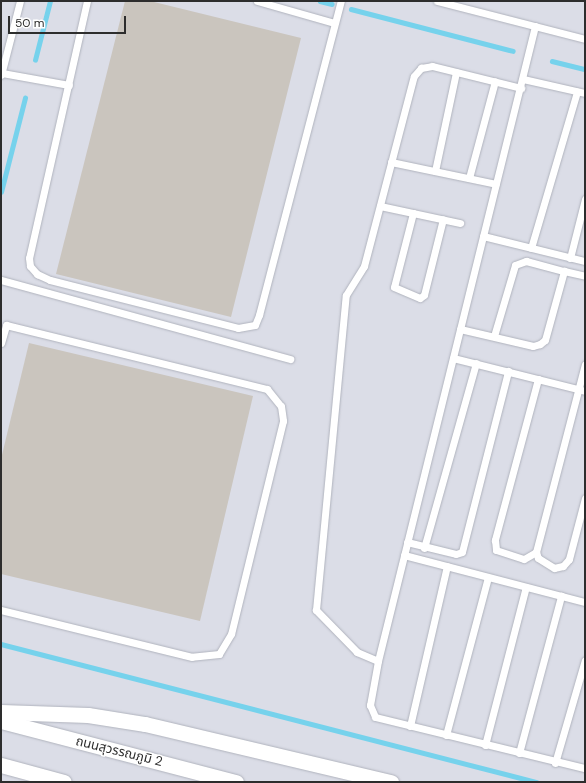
<!DOCTYPE html>
<html>
<head>
<meta charset="utf-8">
<style>
  body { margin:0 }
  #map { position:relative; width:586px; height:783px; overflow:hidden; background:#eee7e0; font-family:"DM Sans","Noto Sans Thai",sans-serif }
  div>[style] { position:absolute }
  .airport>* { inset:0; background:#dbdde7; transform-origin:0 0 }
  .stream>* { height:4.5px; margin:-2.25px; padding:0 2.25px; transform-origin:2.25px; border-radius:2.25px; background:#76d2ec }
  .building>* { inset:0; background:#cac5be }
  .roads { filter:drop-shadow(0 0 1px #b0b3bd) drop-shadow(0 0 1px #b0b3bd) }
  .service>* { height:7px; margin:-3.5px; padding:0 3.5px; transform-origin:3.5px; border-radius:3.5px; background:#fff }
  .minor>* { height:15px; margin:-7.5px; padding:0 7.5px; transform-origin:7.5px; border-radius:7.5px; background:#fff }
  span { translate:-50% -50%; white-space:nowrap; text-align:center; line-height:1.15; -webkit-text-stroke:3px #fff; paint-order:stroke }
  .street-label { font-size:13px; color:#2d2d2d }
  .frame { position:absolute; inset:0; border:2px solid #2d2d2d; pointer-events:none }
  .scale { position:absolute; left:8px; top:16px; width:118px; height:18px; box-sizing:border-box; border:2px solid #2d2d2d; border-top:0; padding-left:5px; font-size:12px; line-height:14px; white-space:nowrap; color:#2d2d2d; -webkit-text-stroke:3px #fff; paint-order:stroke }
</style>
</head>
<body>
<div id="map">
  <div class="airport">
    <i style="left:1px;top:1px;width:584px;height:781px"></i>
  </div>
  <div class="stream">
    <i style="left:320px;top:1px;width:12px;rotate:14deg"></i>
    <i style="left:351px;top:9px;width:167px;rotate:14.5deg"></i>
    <i style="left:35px;top:60px;width:61px;rotate:-75.7deg"></i>
    <i style="left:552px;top:61px;width:34px;rotate:14deg"></i>
    <i style="left:1px;top:192px;width:97px;rotate:-75.7deg"></i>
    <i style="left:1px;top:644px;width:553px;rotate:14.46deg"></i>
  </div>
  <div class="building">
    <i style="clip-path:polygon(125px 1px,150px 1px,301px 38px,231px 317px,56px 274px)"></i>
    <i style="clip-path:polygon(29px 343px,253px 396px,200px 621px,1px 574px,1px 459px)"></i>
  </div>
  <div class="roads">
    <div class="service">
      <i style="left:87px;top:1px;width:263px;rotate:102.7deg"></i>
      <i style="left:29px;top:258px;width:8px;rotate:83deg"></i>
      <i style="left:30px;top:266px;width:11px;rotate:49deg"></i>
      <i style="left:37px;top:274px;width:14px;rotate:25deg"></i>
      <i style="left:50px;top:280px;width:194px;rotate:14.3deg"></i>
      <i style="left:238px;top:328px;width:17px;rotate:-10deg"></i>
      <i style="left:255px;top:325px;width:11px;rotate:-68deg"></i>
      <i style="left:259px;top:315px;width:325px;rotate:-75.4deg"></i>
      <i style="left:257px;top:1px;width:80px;rotate:15.9deg"></i>
      <i style="left:437px;top:1px;width:153px;rotate:14.4deg"></i>
      <i style="left:535px;top:26px;width:654px;rotate:103.89deg"></i>
      <i style="left:378px;top:661px;width:45px;rotate:100.3deg"></i>
      <i style="left:370px;top:705px;width:13px;rotate:67deg"></i>
      <i style="left:375px;top:717px;width:216px;rotate:13.7deg"></i>
      <i style="left:2px;top:73px;width:68px;rotate:10.2deg"></i>
      <i style="left:1px;top:75px;width:76px;rotate:-75.6deg"></i>
      <i style="left:523px;top:79px;width:64px;rotate:12.7deg"></i>
      <i style="left:391px;top:162px;width:107px;rotate:11.8deg"></i>
      <i style="left:435px;top:171px;width:101px;rotate:-78deg"></i>
      <i style="left:469px;top:178px;width:100px;rotate:-75deg"></i>
      <i style="left:380px;top:206px;width:82px;rotate:12deg"></i>
      <i style="left:413px;top:213px;width:76px;rotate:104.4deg"></i>
      <i style="left:394px;top:287px;width:28px;rotate:23deg"></i>
      <i style="left:420px;top:298px;width:5px;rotate:-37deg"></i>
      <i style="left:424px;top:295px;width:78px;rotate:-76deg"></i>
      <i style="left:483px;top:236px;width:105px;rotate:13.8deg"></i>
      <i style="left:531px;top:248px;width:163px;rotate:-73.6deg"></i>
      <i style="left:570px;top:258px;width:61px;rotate:-75.7deg"></i>
      <i style="left:1px;top:280px;width:300px;rotate:15.3deg"></i>
      <i style="left:460px;top:329px;width:75px;rotate:13.1deg"></i>
      <i style="left:533px;top:346px;width:7px;rotate:-16deg"></i>
      <i style="left:540px;top:344px;width:6px;rotate:-39deg"></i>
      <i style="left:545px;top:340px;width:72px;rotate:-74.6deg"></i>
      <i style="left:564px;top:271px;width:22px;rotate:13deg"></i>
      <i style="left:494px;top:336px;width:74px;rotate:-73.5deg"></i>
      <i style="left:515px;top:265px;width:12px;rotate:-20deg"></i>
      <i style="left:526px;top:261px;width:39px;rotate:15deg"></i>
      <i style="left:1px;top:343px;width:19px;rotate:-74deg"></i>
      <i style="left:6px;top:325px;width:269px;rotate:13.8deg"></i>
      <i style="left:267px;top:389px;width:22px;rotate:51deg"></i>
      <i style="left:281px;top:406px;width:15px;rotate:82deg"></i>
      <i style="left:283px;top:421px;width:219px;rotate:103.7deg"></i>
      <i style="left:231px;top:634px;width:23px;rotate:121deg"></i>
      <i style="left:219px;top:654px;width:27px;rotate:174deg"></i>
      <i style="left:192px;top:657px;width:197px;rotate:-166.2deg"></i>
      <i style="left:453px;top:358px;width:136px;rotate:14deg"></i>
      <i style="left:538px;top:379px;width:167px;rotate:105deg"></i>
      <i style="left:495px;top:540px;width:10px;rotate:84deg"></i>
      <i style="left:496px;top:550px;width:29px;rotate:18deg"></i>
      <i style="left:524px;top:559px;width:14px;rotate:-30deg"></i>
      <i style="left:536px;top:552px;width:194px;rotate:-75.4deg"></i>
      <i style="left:407px;top:542px;width:50px;rotate:13.8deg"></i>
      <i style="left:456px;top:554px;width:6px;rotate:-18deg"></i>
      <i style="left:462px;top:552px;width:187px;rotate:-75.7deg"></i>
      <i style="left:424px;top:548px;width:192px;rotate:-74.3deg"></i>
      <i style="left:536px;top:552px;width:6px;rotate:72deg"></i>
      <i style="left:538px;top:558px;width:19px;rotate:32deg"></i>
      <i style="left:554px;top:568px;width:9px;rotate:-13deg"></i>
      <i style="left:563px;top:566px;width:9px;rotate:-49deg"></i>
      <i style="left:569px;top:559px;width:63px;rotate:-75.3deg"></i>
      <i style="left:404px;top:555px;width:187px;rotate:14.6deg"></i>
      <i style="left:378px;top:661px;width:23px;rotate:-157deg"></i>
      <i style="left:357px;top:652px;width:59px;rotate:-134.3deg"></i>
      <i style="left:316px;top:610px;width:316px;rotate:-84.6deg"></i>
      <i style="left:346px;top:295px;width:34px;rotate:-58deg"></i>
      <i style="left:364px;top:266px;width:196px;rotate:-75.3deg"></i>
      <i style="left:414px;top:76px;width:11px;rotate:-49deg"></i>
      <i style="left:421px;top:68px;width:11px;rotate:-10deg"></i>
      <i style="left:432px;top:66px;width:92px;rotate:13.9deg"></i>
      <i style="left:410px;top:726px;width:164px;rotate:-77deg"></i>
      <i style="left:446px;top:735px;width:163px;rotate:-75.1deg"></i>
      <i style="left:485px;top:745px;width:163px;rotate:-75.5deg"></i>
      <i style="left:519px;top:753px;width:163px;rotate:-75deg"></i>
      <i style="left:555px;top:763px;width:107px;rotate:-73.8deg"></i>
    </div>
    <div class="minor">
      <i style="left:1px;top:712px;width:87px;rotate:2deg"></i>
      <i style="left:88px;top:715px;width:58px;rotate:9deg"></i>
      <i style="left:145px;top:724px;width:253px;rotate:13.3deg"></i>
      <i style="left:1px;top:721px;width:243px;rotate:14.6deg"></i>
      <i style="left:1px;top:765px;width:65px;rotate:15.1deg"></i>
    </div>
  </div>
  <div class="street-label">
    <span style="left:119px;top:752px;rotate:14deg">ถนนสุวรรณภูมิ 2</span>
  </div>
  <div class="frame"></div>
  <div class="scale">50 m</div>
</div>
</body>
</html>
